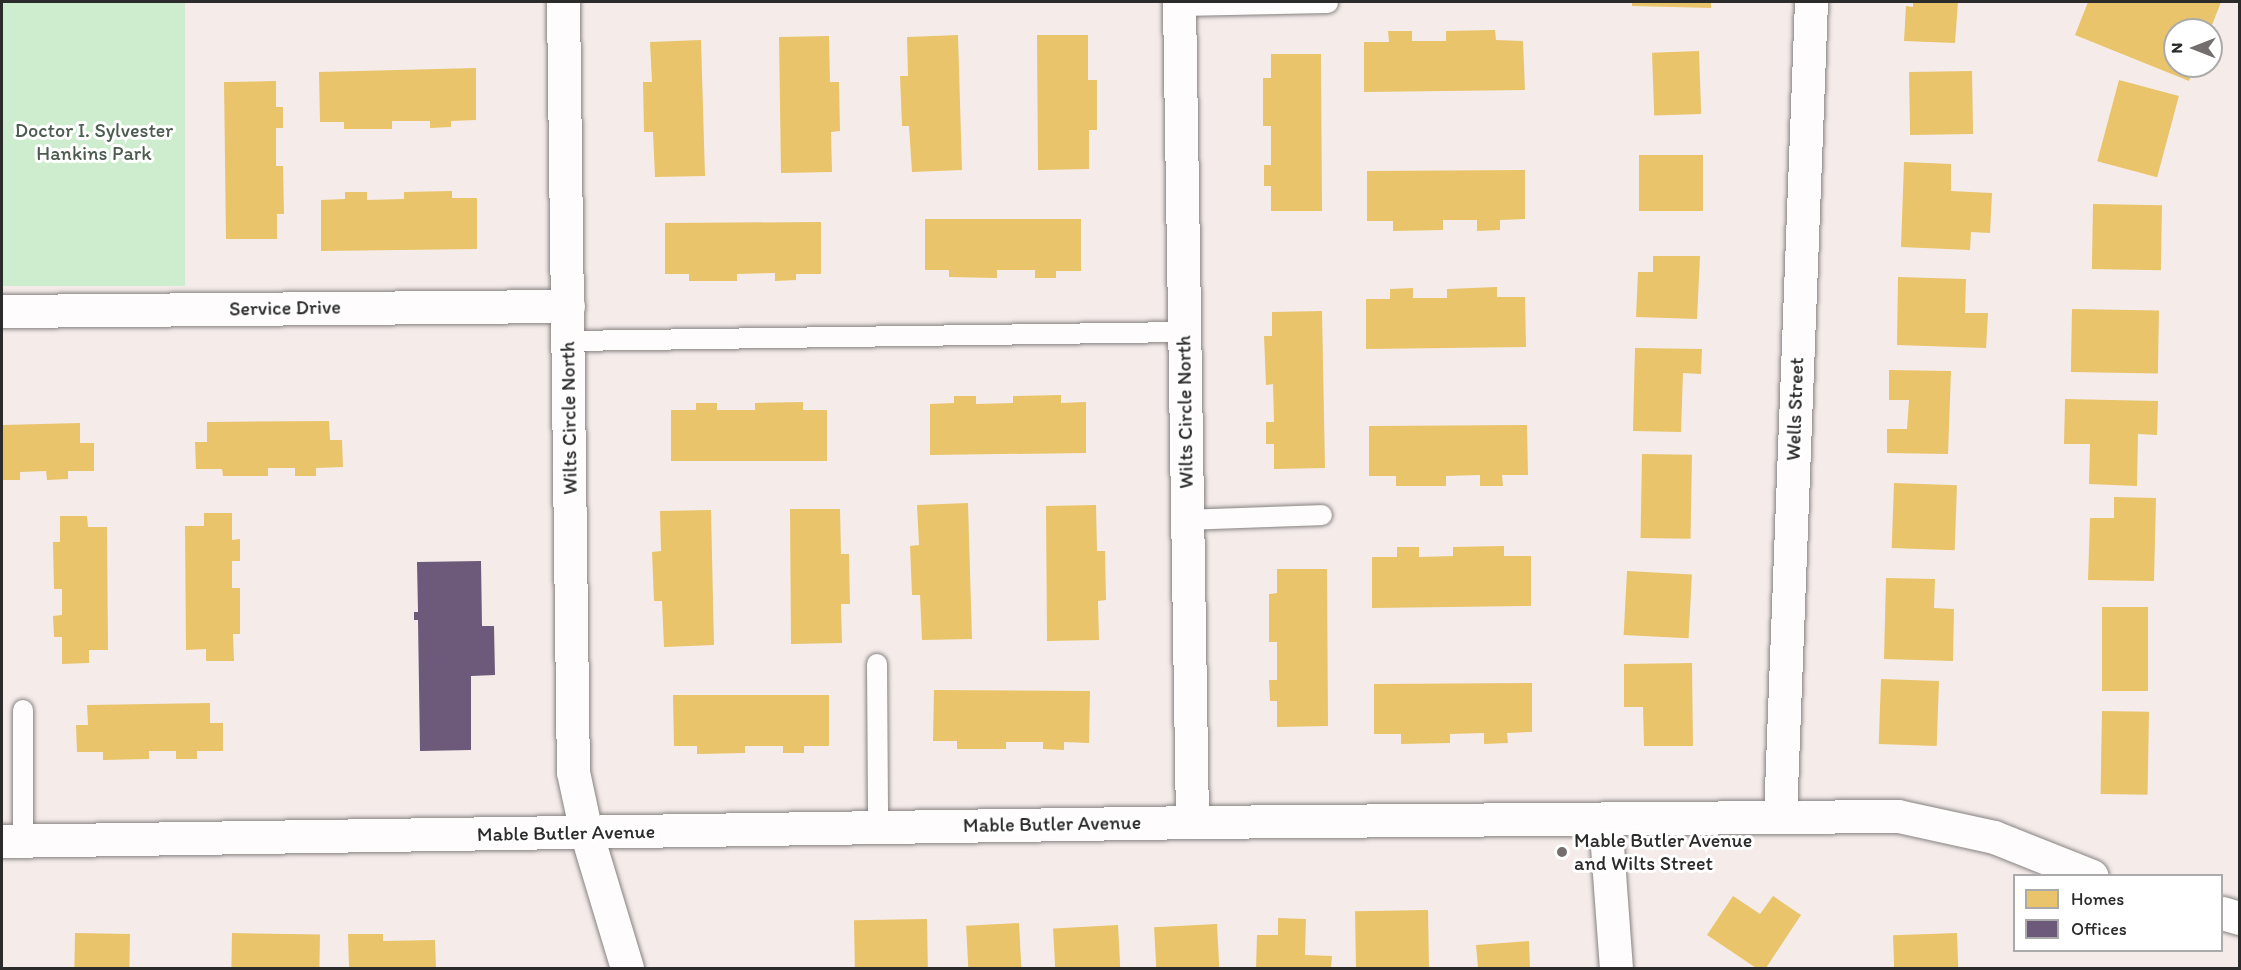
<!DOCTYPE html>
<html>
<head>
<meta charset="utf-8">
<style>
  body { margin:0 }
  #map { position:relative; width:2241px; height:970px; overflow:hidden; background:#f5ecea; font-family:Itim,sans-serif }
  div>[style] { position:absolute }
  .green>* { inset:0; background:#ceedce; transform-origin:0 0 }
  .homes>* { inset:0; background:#e9c46a; transform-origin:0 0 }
  .offices>* { inset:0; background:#6d597a }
  .roads { filter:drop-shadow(0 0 2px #868281) drop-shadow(0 0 2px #868281) }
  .service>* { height:20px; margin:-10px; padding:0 10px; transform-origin:10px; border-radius:10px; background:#fefcfc }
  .minor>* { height:33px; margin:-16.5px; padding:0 16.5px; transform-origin:16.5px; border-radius:16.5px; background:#fefcfc }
  .dots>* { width:16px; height:16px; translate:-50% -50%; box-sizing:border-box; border:3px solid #fff; border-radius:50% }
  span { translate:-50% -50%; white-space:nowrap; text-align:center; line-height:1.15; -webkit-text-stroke:6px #fff; paint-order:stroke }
  .park-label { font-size:20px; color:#4c5c4e }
  .street-label { font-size:20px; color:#2b2b2b }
  .poi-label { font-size:20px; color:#2b2b2b }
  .left { translate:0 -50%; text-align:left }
  .frame { position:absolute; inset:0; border:3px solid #2b2b2b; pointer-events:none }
  .legend { position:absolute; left:2013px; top:874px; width:210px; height:78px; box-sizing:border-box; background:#fff; border:2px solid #aaa; margin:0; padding:8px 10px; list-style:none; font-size:18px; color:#2b2b2b }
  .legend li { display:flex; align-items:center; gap:12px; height:30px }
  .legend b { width:30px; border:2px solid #aaa }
  .north { position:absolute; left:2163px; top:18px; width:60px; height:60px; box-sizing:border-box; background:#fff; border:2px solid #aaa; border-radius:50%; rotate:270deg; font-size:16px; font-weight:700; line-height:24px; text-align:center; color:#2b2b2b }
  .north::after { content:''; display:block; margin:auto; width:21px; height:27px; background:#726f6e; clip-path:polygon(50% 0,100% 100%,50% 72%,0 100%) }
</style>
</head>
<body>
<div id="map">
  <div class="green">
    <i style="left:2px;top:2px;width:183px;height:284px"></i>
  </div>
  <div class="homes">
    <i style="clip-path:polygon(1632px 2px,1711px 2px,1711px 8px,1632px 6px)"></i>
    <i style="clip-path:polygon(1913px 2px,1958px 2px,1955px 43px,1904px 41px,1906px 6px,1913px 7px)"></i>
    <i style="clip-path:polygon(2088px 2px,2221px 2px,2210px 30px,2175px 30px,2175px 66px,2195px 66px,2189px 81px,2075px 35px)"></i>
    <i style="clip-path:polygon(1495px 30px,1496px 40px,1523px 41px,1525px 90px,1364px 92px,1364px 42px,1389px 42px,1388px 31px,1412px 31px,1412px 41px,1446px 41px,1446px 31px)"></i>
    <i style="clip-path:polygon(958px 35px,962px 170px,912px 172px,909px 126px,902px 126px,900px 76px,908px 76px,907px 37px)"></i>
    <i style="clip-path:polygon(1037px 35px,1088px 35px,1088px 80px,1097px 80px,1097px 130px,1089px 130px,1089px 169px,1038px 170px)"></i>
    <i style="clip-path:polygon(829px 36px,830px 82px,839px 82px,840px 131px,831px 132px,832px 172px,781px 173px,779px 37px)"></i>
    <i style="clip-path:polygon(701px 40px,705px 176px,655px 177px,653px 132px,644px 132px,643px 82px,652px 82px,650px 42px)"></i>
    <i style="left:1699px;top:51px;width:63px;height:47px;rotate:88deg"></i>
    <i style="clip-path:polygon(1271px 54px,1321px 54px,1322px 211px,1271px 211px,1271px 186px,1264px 186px,1264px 165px,1271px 165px,1271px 126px,1263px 126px,1263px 78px,1271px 78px)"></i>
    <i style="clip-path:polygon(476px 68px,476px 120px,451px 121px,451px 127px,430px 128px,430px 121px,392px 121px,392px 129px,344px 129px,344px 122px,320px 122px,319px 72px)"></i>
    <i style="left:1972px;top:71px;width:63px;height:63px;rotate:89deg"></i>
    <i style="left:2119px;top:80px;width:62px;height:84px;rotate:15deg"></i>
    <i style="clip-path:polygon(276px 81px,276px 107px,283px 107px,283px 128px,276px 128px,276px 166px,283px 166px,284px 214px,277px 214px,277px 239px,226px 239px,224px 82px)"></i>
    <i style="left:1639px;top:155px;width:64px;height:56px"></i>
    <i style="clip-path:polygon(1904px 162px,1951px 164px,1951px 191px,1992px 193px,1990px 233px,1971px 232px,1970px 250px,1901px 247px)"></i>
    <i style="clip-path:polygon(1525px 170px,1525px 219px,1500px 220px,1500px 230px,1477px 231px,1477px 220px,1443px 220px,1443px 230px,1393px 231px,1393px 221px,1367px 221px,1367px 171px)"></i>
    <i style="clip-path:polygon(452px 191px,452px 198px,477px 198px,477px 249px,321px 251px,321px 200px,345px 199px,345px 192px,367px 192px,367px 200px,404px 199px,404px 192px)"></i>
    <i style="left:2093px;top:204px;width:69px;height:65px;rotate:1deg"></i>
    <i style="clip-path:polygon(925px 219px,1081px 219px,1081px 271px,1056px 271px,1056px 278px,1035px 278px,1035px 270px,997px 270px,997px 278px,949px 277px,949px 270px,925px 270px)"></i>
    <i style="clip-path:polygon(821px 222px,821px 274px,796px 274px,796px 280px,775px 281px,775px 273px,737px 274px,737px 281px,689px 281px,689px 274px,665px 274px,665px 223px)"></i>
    <i style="clip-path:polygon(1653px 256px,1700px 256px,1697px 319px,1636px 317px,1638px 272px,1653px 272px)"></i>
    <i style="clip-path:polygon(1898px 277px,1966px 279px,1965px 313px,1988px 313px,1986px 348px,1897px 345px)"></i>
    <i style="clip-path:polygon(1497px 287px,1497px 297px,1525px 297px,1526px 347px,1366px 349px,1366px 299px,1390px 299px,1390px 289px,1413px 288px,1413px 298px,1447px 298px,1447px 289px)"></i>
    <i style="left:2072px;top:309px;width:87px;height:63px;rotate:1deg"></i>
    <i style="clip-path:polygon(1322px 311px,1325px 468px,1274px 469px,1274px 444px,1266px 444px,1266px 422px,1274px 422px,1273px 384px,1266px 385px,1264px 336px,1272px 336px,1272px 312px)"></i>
    <i style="clip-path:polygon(1635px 348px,1702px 349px,1701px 374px,1683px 373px,1681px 432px,1633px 431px)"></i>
    <i style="clip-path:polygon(1889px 370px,1951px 371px,1948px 454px,1887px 453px,1887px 429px,1907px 429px,1909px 400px,1889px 400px)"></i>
    <i style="clip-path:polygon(1061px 395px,1061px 403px,1086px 402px,1086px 453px,930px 455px,930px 404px,954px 403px,954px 396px,976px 396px,976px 404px,1013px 403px,1013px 396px)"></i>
    <i style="clip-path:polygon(2065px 399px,2158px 401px,2157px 435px,2138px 434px,2137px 486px,2089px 484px,2090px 444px,2064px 444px)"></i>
    <i style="clip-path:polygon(803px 402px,803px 410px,827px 410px,827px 461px,671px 461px,671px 410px,696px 410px,696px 403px,717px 403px,717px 410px,755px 410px,755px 403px)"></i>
    <i style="clip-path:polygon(329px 421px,330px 440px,342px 440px,343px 467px,316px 468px,316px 476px,295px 476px,295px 468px,268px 468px,268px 476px,223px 476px,222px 469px,196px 469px,195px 442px,207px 442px,207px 422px)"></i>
    <i style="clip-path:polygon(80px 423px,80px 443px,94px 443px,94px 471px,68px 471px,68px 479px,47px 480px,46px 471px,20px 472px,20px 480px,2px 480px,2px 425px)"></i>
    <i style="clip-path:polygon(1527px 425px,1528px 475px,1502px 475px,1503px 486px,1480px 486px,1480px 475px,1446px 476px,1446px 486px,1396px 486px,1396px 476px,1369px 476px,1369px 426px)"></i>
    <i style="left:1642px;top:454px;width:50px;height:84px;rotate:1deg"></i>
    <i style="left:1894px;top:483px;width:63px;height:65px;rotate:2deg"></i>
    <i style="clip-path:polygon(2114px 497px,2156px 498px,2154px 581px,2088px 580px,2090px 518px,2114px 518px)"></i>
    <i style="clip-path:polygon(968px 503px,972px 639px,922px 640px,920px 595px,912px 595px,910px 546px,919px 545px,917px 505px)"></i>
    <i style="clip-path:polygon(1096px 505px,1097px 551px,1105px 551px,1106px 600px,1098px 601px,1099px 640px,1047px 641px,1046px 506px)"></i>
    <i style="clip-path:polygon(790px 509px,840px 509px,841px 554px,849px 554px,850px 604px,841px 604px,842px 643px,791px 644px)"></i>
    <i style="clip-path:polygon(711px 510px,714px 645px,664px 647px,662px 601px,654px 601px,652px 552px,661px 551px,660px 511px)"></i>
    <i style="clip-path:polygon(204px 513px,232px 513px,232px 540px,240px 539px,240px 561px,232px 561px,232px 588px,240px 588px,240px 634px,233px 634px,234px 661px,206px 661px,206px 649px,186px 650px,185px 526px,204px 526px)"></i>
    <i style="clip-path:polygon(60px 516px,87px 516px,88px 527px,107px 527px,108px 650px,89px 650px,89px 663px,62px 664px,62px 637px,54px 637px,53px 616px,62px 615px,62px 589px,54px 589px,53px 542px,60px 542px)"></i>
    <i style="clip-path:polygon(1504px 546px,1504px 556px,1531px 556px,1531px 606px,1372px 608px,1372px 557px,1397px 557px,1397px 547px,1419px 547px,1419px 557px,1453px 556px,1453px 547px)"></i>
    <i style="clip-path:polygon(1277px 569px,1327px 569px,1328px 726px,1277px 727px,1277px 701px,1270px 701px,1269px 680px,1277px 680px,1277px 642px,1269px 642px,1269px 594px,1277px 593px)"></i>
    <i style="left:1627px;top:571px;width:65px;height:64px;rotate:3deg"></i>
    <i style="clip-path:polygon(1886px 578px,1935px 579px,1934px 608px,1954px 609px,1953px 661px,1884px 659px)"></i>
    <i style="left:2102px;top:607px;width:46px;height:84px"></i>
    <i style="clip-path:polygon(1692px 663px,1693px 746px,1644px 746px,1643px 707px,1624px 707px,1624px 664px)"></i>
    <i style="left:1881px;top:679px;width:58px;height:65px;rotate:2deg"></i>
    <i style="clip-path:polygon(1532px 683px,1532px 732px,1507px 733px,1508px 743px,1484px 744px,1484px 733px,1450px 734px,1450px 743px,1401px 744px,1401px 734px,1374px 734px,1374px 684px)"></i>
    <i style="clip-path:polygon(934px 690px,1090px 691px,1089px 743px,1064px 742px,1064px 750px,1043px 749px,1043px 742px,1006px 742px,1006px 749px,957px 749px,957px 741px,933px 741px)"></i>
    <i style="clip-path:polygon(673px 695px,829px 695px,829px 746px,804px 746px,804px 753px,783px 753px,783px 746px,745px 746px,745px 753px,697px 754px,697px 746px,674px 746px)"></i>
    <i style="clip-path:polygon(210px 703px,210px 723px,223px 723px,223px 751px,197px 751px,197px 759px,176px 759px,176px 751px,149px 751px,149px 759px,103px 760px,103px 752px,77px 752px,76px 725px,88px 725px,87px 705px)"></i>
    <i style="left:2102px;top:711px;width:47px;height:83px;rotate:1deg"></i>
    <i style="clip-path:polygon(1733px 896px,1760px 914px,1773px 896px,1801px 915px,1766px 968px,1756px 968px,1707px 935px)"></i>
    <i style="left:1428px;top:910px;width:58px;height:73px;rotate:89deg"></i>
    <i style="clip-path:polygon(1278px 918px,1306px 919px,1305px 955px,1332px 956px,1331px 968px,1256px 968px,1257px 935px,1278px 935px)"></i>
    <i style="left:927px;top:919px;width:49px;height:73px;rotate:89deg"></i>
    <i style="left:1019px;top:923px;width:45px;height:53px;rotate:87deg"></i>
    <i style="left:1217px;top:924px;width:44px;height:63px;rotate:87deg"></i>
    <i style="left:1118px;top:925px;width:43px;height:65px;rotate:87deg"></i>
    <i style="left:75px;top:933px;width:55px;height:35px;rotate:1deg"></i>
    <i style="left:232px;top:933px;width:88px;height:35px;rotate:1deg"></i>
    <i style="left:1957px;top:933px;width:35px;height:64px;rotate:88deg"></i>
    <i style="clip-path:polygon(348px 934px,383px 934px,383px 941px,435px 940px,436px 968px,349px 968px)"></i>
    <i style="clip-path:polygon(1529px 941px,1530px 968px,1478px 968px,1476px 945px)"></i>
  </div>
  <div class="offices">
    <i style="clip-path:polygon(481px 561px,482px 626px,494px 626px,495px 675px,471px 676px,471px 750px,420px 751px,418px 620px,414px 620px,414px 612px,418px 612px,417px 562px)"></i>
  </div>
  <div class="roads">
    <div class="service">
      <i style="left:1179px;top:6px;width:149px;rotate:-1.2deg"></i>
      <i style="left:569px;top:341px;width:615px;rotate:-0.84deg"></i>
      <i style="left:1187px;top:520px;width:135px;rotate:-2.1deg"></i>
      <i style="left:877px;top:664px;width:163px;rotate:89.6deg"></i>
      <i style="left:23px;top:710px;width:131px;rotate:90deg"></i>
    </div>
    <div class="minor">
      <i style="left:563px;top:2px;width:770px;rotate:89.26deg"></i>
      <i style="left:573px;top:772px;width:61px;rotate:77.8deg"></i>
      <i style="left:586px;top:832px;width:142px;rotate:73.2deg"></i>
      <i style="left:1179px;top:2px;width:820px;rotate:89.09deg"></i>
      <i style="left:2px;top:311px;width:566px;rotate:-0.51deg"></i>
      <i style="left:1780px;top:816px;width:815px;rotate:-87.82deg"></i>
      <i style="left:1605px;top:819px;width:149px;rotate:85.8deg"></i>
      <i style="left:2px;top:841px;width:1190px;rotate:-0.91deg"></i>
      <i style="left:1192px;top:822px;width:706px;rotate:-0.49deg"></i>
      <i style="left:1898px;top:816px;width:98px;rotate:12.3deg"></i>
      <i style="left:1994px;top:837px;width:105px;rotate:21.7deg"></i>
      <i style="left:2222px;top:913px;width:19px;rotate:16deg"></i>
    </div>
  </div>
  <div class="dots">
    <i style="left:1562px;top:852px;background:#726f6e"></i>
  </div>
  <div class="park-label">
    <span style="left:94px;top:142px">Doctor I. Sylvester<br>Hankins Park</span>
  </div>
  <div class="street-label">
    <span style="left:285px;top:308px;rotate:-1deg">Service Drive</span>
    <span style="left:1795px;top:409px;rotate:-88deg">Wells Street</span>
    <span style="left:1185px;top:412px;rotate:-91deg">Wilts Circle North</span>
    <span style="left:569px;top:418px;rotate:-91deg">Wilts Circle North</span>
    <span style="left:1052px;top:824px;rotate:-1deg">Mable Butler Avenue</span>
    <span style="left:566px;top:833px;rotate:-1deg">Mable Butler Avenue</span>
  </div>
  <div class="poi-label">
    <span class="left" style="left:1574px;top:852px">Mable Butler Avenue<br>and Wilts Street</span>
  </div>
  <div class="frame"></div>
  <ul class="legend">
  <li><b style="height:16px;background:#e9c46a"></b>Homes</li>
  <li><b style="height:16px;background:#6d597a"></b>Offices</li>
  </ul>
  <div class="north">N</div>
</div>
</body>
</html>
